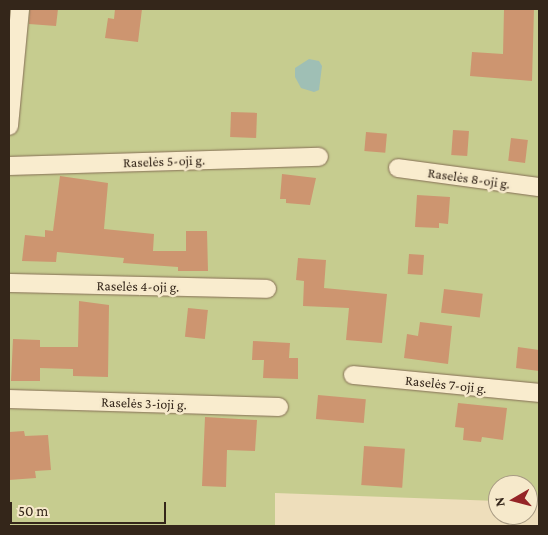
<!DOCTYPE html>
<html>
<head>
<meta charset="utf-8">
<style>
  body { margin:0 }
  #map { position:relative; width:548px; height:535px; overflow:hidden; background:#eedebb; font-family:"Crimson Pro",serif }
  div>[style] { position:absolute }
  .green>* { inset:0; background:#c6cc8f }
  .water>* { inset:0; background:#9fbfb5 }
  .building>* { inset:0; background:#cd9570; transform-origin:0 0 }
  .roads { filter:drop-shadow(0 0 1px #856e55) drop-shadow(0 0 1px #856e55) }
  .street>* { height:18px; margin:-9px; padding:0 9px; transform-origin:9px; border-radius:9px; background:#f9ecce }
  span { translate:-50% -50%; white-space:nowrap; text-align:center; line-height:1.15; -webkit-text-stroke:5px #f6e9cb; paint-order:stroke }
  .street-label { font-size:14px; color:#34261a }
  .frame { position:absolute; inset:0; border:10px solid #34261a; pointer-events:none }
  .north { position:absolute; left:488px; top:475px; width:50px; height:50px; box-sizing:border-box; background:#f6e9cb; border:1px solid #a89b84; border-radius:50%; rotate:262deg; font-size:14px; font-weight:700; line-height:20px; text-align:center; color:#34261a }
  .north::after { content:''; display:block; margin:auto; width:18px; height:22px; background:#952426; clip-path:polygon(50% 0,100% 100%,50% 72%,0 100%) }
  .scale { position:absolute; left:10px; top:502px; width:156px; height:22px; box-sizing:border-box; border:2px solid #34261a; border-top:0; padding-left:6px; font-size:15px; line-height:18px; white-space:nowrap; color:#34261a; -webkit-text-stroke:4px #f6e9cb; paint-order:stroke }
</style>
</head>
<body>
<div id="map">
  <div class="green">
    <i style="clip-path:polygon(9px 9px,539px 9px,539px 502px,528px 502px,528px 485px,498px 485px,498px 501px,275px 493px,275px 526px,9px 526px)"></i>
  </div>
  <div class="water">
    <i style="clip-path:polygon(309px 59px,319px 61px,322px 66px,319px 90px,314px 92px,301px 88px,295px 77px,295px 68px)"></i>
  </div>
  <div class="building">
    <i style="clip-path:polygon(30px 9px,58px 9px,56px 26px,29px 24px)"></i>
    <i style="clip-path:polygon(115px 9px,142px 9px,138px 42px,105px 38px,108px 18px,114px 19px)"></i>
    <i style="clip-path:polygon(504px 9px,534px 9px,532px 81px,470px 76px,472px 52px,503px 54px)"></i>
    <i style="left:231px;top:112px;width:26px;height:25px;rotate:2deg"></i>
    <i style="left:453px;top:130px;width:16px;height:25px;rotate:4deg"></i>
    <i style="left:366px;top:132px;width:21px;height:19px;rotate:5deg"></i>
    <i style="left:511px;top:138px;width:17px;height:23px;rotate:7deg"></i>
    <i style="clip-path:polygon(282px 174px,316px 178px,310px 205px,286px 203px,286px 199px,280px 199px)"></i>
    <i style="clip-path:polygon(60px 176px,108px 183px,104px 229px,154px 234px,153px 251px,186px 251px,186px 231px,207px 231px,208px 271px,178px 271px,178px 267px,123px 263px,124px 258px,57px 252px,56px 262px,22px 261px,25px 235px,45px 237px,45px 230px,53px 231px)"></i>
    <i style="clip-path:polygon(417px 195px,450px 197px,448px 224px,439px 223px,439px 228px,415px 227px)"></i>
    <i style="left:409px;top:254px;width:15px;height:20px;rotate:4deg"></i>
    <i style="clip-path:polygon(298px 258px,326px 260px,324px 288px,387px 294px,382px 343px,346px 340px,349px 308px,303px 306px,304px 281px,296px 280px)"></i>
    <i style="left:444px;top:289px;width:39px;height:24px;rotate:7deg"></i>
    <i style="clip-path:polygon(79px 301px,109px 305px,108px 377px,73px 376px,73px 369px,40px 368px,40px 381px,11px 381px,13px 339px,40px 340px,40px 347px,78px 347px)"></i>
    <i style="left:188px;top:308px;width:20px;height:29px;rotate:6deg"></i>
    <i style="clip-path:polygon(420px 322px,452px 326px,448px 364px,404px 358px,407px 334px,418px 336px)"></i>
    <i style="clip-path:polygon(253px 341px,290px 343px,289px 358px,298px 358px,298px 379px,263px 378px,264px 360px,252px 360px)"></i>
    <i style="clip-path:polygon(518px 347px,539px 350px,539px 371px,516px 368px)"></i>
    <i style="left:318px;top:395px;width:48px;height:24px;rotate:5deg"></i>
    <i style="clip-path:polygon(458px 403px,507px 408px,503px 440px,482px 437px,481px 442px,463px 440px,464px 428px,455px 427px)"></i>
    <i style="clip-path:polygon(205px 417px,257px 420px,255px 451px,227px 450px,226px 487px,202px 486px)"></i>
    <i style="clip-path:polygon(24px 431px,25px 436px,48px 435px,51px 470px,35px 471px,36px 478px,9px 480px,9px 432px)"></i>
    <i style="left:364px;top:446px;width:41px;height:39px;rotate:4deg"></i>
  </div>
  <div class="roads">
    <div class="street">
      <i style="left:9px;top:126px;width:118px;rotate:-84.6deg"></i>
      <i style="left:9px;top:166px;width:310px;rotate:-1.7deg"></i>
      <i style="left:398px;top:168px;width:142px;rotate:7.7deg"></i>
      <i style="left:9px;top:283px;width:258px;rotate:1.3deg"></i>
      <i style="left:353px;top:375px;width:187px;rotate:5.5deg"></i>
      <i style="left:9px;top:399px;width:270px;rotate:1.7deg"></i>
    </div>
  </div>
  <div class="street-label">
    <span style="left:164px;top:161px;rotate:-2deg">Raselės 5-oji g.</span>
    <span style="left:469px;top:178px;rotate:8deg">Raselės 8-oji g.</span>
    <span style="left:138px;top:286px;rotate:1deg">Raselės 4-oji g.</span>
    <span style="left:446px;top:384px;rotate:6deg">Raselės 7-oji g.</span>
    <span style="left:144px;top:403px;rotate:2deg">Raselės 3-ioji g.</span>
  </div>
  <div class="frame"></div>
  <div class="north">N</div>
  <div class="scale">50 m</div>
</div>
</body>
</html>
